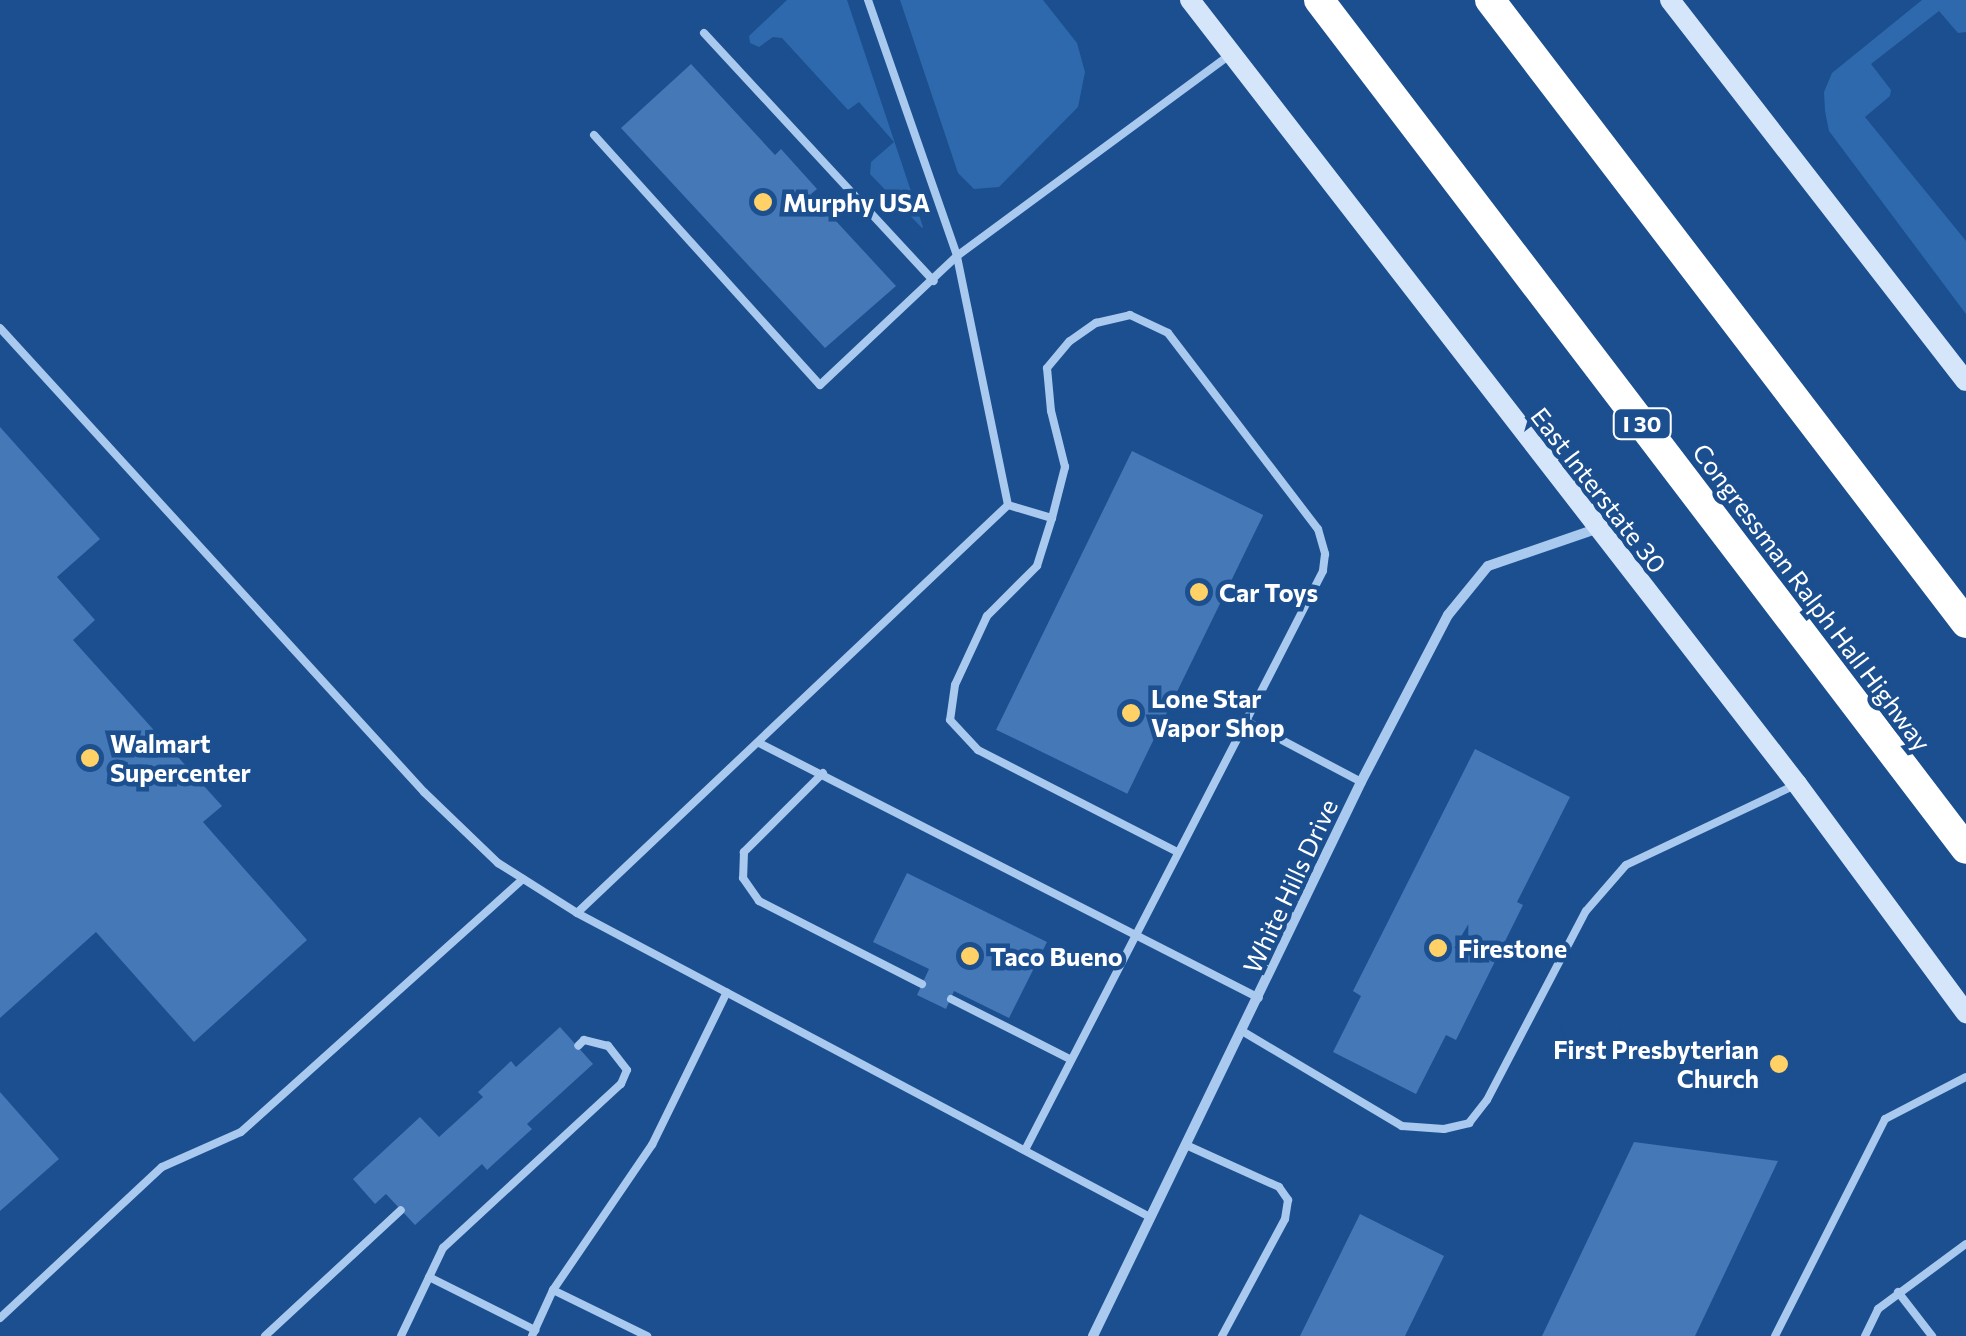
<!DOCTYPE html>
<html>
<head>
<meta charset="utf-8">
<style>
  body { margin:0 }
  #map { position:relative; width:1966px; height:1336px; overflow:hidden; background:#1b4f8f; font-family:Commissioner,sans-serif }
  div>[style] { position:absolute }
  .green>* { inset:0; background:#2e69ad }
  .building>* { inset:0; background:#4478b7; transform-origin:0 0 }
  .service>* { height:8px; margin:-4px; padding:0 4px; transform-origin:4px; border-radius:4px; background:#a9c9ee }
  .minor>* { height:10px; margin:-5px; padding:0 5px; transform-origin:5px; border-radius:5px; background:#a9c9ee }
  .secondary>* { height:20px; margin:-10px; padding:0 10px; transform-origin:10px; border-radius:10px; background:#d6e6fa }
  .motorway>* { height:30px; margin:-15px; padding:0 15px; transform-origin:15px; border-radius:15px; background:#fff }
  .dots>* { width:28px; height:28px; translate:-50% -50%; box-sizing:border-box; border:5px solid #1b4f8f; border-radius:50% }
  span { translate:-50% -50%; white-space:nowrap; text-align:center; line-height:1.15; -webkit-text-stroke:9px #1b4f8f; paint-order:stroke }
  .shield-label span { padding:2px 8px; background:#1b4f8f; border:2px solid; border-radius:8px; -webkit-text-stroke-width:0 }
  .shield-label { font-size:22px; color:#fff; font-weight:700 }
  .poi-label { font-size:25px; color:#fff; font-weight:700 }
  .left { translate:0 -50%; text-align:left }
  .right { translate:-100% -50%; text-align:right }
  .street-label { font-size:25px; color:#fff }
</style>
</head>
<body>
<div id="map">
  <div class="green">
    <i style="clip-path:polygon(787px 0,847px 0,923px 227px,922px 228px,870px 174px,871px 162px,894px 142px,859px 102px,848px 110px,782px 38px,773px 37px,759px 47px,750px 43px,749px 36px)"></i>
    <i style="clip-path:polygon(900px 0,1043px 0,1077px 43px,1085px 72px,1078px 107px,999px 187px,974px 189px,958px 173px)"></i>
    <i style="clip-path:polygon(1922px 0,1966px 0,1966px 32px,1958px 33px,1939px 11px,1871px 64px,1891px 90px,1890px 96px,1865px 117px,1966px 241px,1966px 314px,1829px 131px,1825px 111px,1824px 92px,1832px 73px)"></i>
  </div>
  <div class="building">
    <i style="clip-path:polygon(691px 64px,775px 155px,781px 149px,817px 189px,811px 194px,896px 286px,825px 348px,621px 128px)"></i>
    <i style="clip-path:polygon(0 427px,100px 539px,57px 577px,95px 620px,73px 640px,222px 806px,203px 822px,307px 940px,194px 1042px,96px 932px,0 1018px)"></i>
    <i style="left:1132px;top:451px;width:146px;height:310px;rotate:26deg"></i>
    <i style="clip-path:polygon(1475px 749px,1570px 797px,1517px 902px,1523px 905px,1456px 1040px,1446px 1035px,1416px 1094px,1333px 1052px,1361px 996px,1353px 991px)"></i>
    <i style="clip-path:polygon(907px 873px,1047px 942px,1009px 1018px,954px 991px,946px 1009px,917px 995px,929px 969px,873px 942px)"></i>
    <i style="clip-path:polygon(560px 1027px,593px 1064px,527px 1124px,532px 1129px,487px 1170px,482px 1164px,415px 1225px,386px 1194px,375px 1204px,353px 1179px,420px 1117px,439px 1137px,483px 1097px,478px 1092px,511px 1061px,516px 1067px)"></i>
    <i style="clip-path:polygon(0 1092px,59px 1159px,0 1211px)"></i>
    <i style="clip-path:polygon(1634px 1142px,1778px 1161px,1695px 1336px,1542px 1336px)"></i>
    <i style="clip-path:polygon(1360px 1214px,1444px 1256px,1405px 1336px,1300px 1336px)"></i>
  </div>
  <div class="service">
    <i style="left:868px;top:0;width:271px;rotate:70.8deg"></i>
    <i style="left:957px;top:256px;width:340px;rotate:-36.4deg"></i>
    <i style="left:704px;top:33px;width:338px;rotate:47.2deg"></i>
    <i style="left:594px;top:135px;width:337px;rotate:47.9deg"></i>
    <i style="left:820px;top:385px;width:188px;rotate:-43.3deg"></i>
    <i style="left:0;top:328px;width:629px;rotate:47.58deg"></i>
    <i style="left:424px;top:792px;width:103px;rotate:43.8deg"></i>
    <i style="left:498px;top:863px;width:93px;rotate:32.3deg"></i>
    <i style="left:577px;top:913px;width:649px;rotate:27.95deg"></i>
    <i style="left:1008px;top:505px;width:46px;rotate:16.5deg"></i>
    <i style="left:1052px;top:518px;width:53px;rotate:-75.7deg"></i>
    <i style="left:1065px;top:467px;width:58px;rotate:-104deg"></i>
    <i style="left:1051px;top:411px;width:43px;rotate:-95.3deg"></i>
    <i style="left:1047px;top:368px;width:35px;rotate:-50deg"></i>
    <i style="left:1070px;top:341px;width:32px;rotate:-35deg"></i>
    <i style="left:1096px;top:323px;width:35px;rotate:-13deg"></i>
    <i style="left:1130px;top:315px;width:42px;rotate:25.3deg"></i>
    <i style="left:1168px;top:333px;width:247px;rotate:52.6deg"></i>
    <i style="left:1318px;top:529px;width:26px;rotate:74deg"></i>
    <i style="left:1325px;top:554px;width:17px;rotate:97deg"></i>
    <i style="left:1323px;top:571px;width:169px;rotate:117.2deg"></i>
    <i style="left:1052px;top:518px;width:50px;rotate:107.4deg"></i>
    <i style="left:1037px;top:566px;width:71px;rotate:135deg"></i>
    <i style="left:987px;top:616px;width:76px;rotate:114.9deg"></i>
    <i style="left:955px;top:685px;width:35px;rotate:98deg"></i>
    <i style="left:950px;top:720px;width:41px;rotate:47deg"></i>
    <i style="left:978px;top:750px;width:224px;rotate:27.1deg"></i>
    <i style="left:759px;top:743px;width:561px;rotate:27.02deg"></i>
    <i style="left:823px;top:773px;width:112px;rotate:135deg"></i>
    <i style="left:744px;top:852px;width:26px;rotate:92deg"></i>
    <i style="left:743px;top:878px;width:28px;rotate:55deg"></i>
    <i style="left:759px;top:901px;width:183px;rotate:27deg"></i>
    <i style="left:577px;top:913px;width:593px;rotate:-43.43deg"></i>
    <i style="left:1008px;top:505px;width:254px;rotate:-101.6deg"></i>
    <i style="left:951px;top:999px;width:133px;rotate:26.8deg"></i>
    <i style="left:1242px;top:1031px;width:186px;rotate:30.7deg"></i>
    <i style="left:1402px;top:1126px;width:42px;rotate:4.1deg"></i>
    <i style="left:1444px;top:1129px;width:26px;rotate:-13deg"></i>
    <i style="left:1469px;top:1123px;width:29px;rotate:-52deg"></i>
    <i style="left:1487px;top:1100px;width:213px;rotate:-62.4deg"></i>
    <i style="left:1586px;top:911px;width:61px;rotate:-49deg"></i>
    <i style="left:1626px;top:865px;width:185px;rotate:-25.3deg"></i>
    <i style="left:1186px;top:1145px;width:102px;rotate:24.3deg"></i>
    <i style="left:1279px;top:1187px;width:16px;rotate:55deg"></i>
    <i style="left:1288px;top:1200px;width:19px;rotate:99deg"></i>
    <i style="left:1285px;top:1219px;width:133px;rotate:118.3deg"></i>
    <i style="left:1025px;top:1150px;width:483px;rotate:-62.7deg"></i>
    <i style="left:1246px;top:721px;width:130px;rotate:27.9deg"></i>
    <i style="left:429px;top:1277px;width:119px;rotate:26.6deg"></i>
    <i style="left:553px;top:1290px;width:105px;rotate:26.1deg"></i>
    <i style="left:1898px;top:1292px;width:56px;rotate:52.3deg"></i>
    <i style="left:0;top:1318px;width:221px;rotate:-43deg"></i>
    <i style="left:162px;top:1167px;width:86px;rotate:-23.9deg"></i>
    <i style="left:241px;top:1132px;width:379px;rotate:-41.9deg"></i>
    <i style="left:265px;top:1336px;width:185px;rotate:-42.8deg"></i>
    <i style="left:401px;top:1336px;width:98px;rotate:-64.5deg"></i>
    <i style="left:443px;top:1248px;width:242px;rotate:-42.7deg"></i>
    <i style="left:621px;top:1084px;width:15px;rotate:-67deg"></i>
    <i style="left:627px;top:1070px;width:31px;rotate:-128deg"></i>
    <i style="left:608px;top:1046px;width:25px;rotate:-166deg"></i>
    <i style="left:584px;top:1040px;width:8px;rotate:135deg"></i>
    <i style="left:532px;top:1336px;width:51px;rotate:-65.5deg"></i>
    <i style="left:553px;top:1290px;width:176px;rotate:-55.7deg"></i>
    <i style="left:652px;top:1145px;width:170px;rotate:-63.9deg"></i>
    <i style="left:1775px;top:1336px;width:243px;rotate:-63.1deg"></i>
    <i style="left:1885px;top:1119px;width:91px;rotate:-27.4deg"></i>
    <i style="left:1865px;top:1336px;width:30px;rotate:-64deg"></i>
    <i style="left:1878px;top:1309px;width:109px;rotate:-36.5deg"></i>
  </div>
  <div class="minor">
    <i style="left:1093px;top:1336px;width:615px;rotate:-64.18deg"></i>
    <i style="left:1361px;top:782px;width:188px;rotate:-62.5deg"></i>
    <i style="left:1448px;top:615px;width:63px;rotate:-50.8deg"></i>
    <i style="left:1488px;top:566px;width:114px;rotate:-18.9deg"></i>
  </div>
  <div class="secondary">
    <i style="left:1190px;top:0;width:992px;rotate:52.25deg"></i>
    <i style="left:1797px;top:784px;width:285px;rotate:53.6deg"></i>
    <i style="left:1670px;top:0;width:482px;rotate:52.2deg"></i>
  </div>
  <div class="motorway">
    <i style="left:1319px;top:0;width:1067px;rotate:52.69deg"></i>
    <i style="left:1490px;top:0;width:784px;rotate:52.62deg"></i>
  </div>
  <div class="dots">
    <i style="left:763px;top:202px;background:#ffd166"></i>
    <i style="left:1199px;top:592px;background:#ffd166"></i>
    <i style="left:1131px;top:713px;background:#ffd166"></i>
    <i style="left:90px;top:758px;background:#ffd166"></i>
    <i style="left:1438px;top:948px;background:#ffd166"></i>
    <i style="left:970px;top:956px;background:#ffd166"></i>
    <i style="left:1779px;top:1064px;background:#ffd166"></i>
  </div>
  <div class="shield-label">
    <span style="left:1642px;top:424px">I 30</span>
  </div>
  <div class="poi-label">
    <span class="left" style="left:783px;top:202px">Murphy USA</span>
    <span class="left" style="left:1219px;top:592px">Car Toys</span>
    <span class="left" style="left:1151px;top:713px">Lone Star<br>Vapor Shop</span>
    <span class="left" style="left:110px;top:758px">Walmart<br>Supercenter</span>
    <span class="left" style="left:1458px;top:948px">Firestone</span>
    <span class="left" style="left:990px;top:956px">Taco Bueno</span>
    <span class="right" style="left:1759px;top:1064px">First Presbyterian<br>Church</span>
  </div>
  <div class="street-label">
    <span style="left:1599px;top:490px;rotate:52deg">East Interstate 30</span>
    <span style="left:1812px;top:597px;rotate:53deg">Congressman Ralph Hall Highway</span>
    <span style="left:1290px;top:886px;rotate:-65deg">White Hills Drive</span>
  </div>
</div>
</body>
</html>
